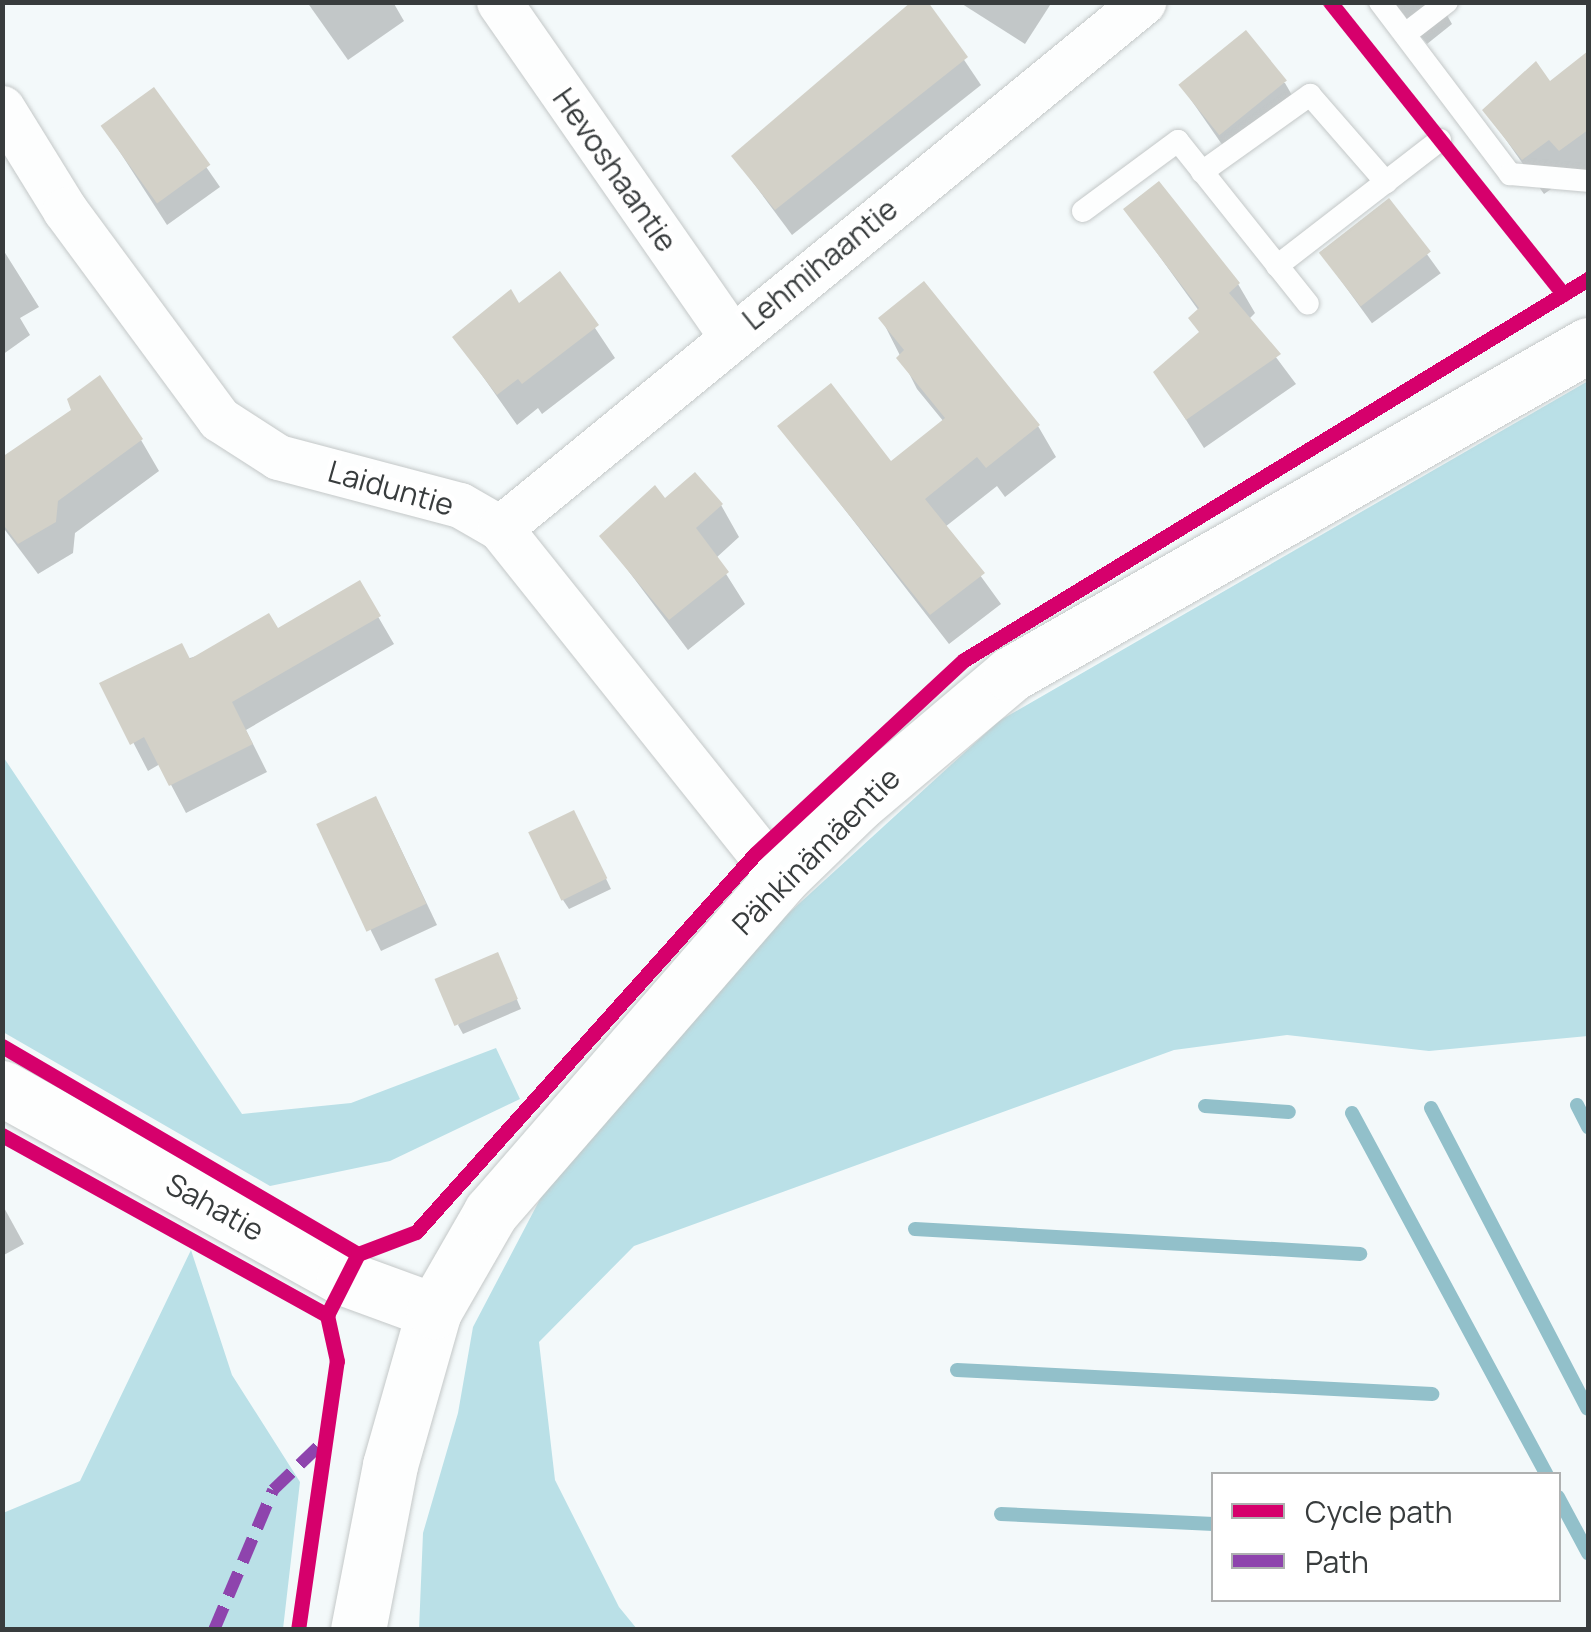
<!DOCTYPE html>
<html>
<head>
<meta charset="utf-8">
<style>
  body { margin:0 }
  #map { position:relative; width:1591px; height:1632px; overflow:hidden; background:#f3f9fa; font-family:Manrope,sans-serif }
  div>[style] { position:absolute }
  .forest>* { inset:0; background:#bae0e7 }
  .shadow>* { inset:0; background:#0003; transform-origin:0 0 }
  .stream>* { height:14px; margin:-7px; padding:0 7px; transform-origin:7px; border-radius:7px; background:#92c0ca }
  .building>* { inset:0; background:#d3d1c8; transform-origin:0 0 }
  .roads { filter:drop-shadow(0 0 2px #c4c8c8) drop-shadow(0 0 2px #c4c8c8) }
  .service>* { height:22px; margin:-11px; padding:0 11px; transform-origin:11px; border-radius:11px; background:#fdfefe }
  .minor>* { height:45px; margin:-22.5px; padding:0 22.5px; transform-origin:22.5px; border-radius:22.5px; background:#fdfefe }
  .tertiary>* { height:55px; margin:-27.5px; padding:0 27.5px; transform-origin:27.5px; border-radius:27.5px; background:#fdfefe }
  .quiet>* { height:12px; margin-top:-6px; transform-origin:0; background:repeating-linear-gradient(90deg,#8e44ad 0 25px,transparent 0 37px) }
  .cycleway>* { height:15px; margin:-7.5px; padding:0 7.5px; transform-origin:7.5px; border-radius:7.5px; background:#d6006c }
  span { translate:-50% -50%; white-space:nowrap; text-align:center; line-height:1.15; -webkit-text-stroke:10px #fff; paint-order:stroke }
  .street-label { font-size:30px; color:#383c3d }
  .frame { position:absolute; inset:0; border:5px solid #383c3d; pointer-events:none }
  .legend { position:absolute; left:1211px; top:1472px; width:350px; height:130px; box-sizing:border-box; background:#fff; border:2px solid #afb1b1; margin:0; padding:12px 18px; list-style:none; font-size:30px; color:#383c3d }
  .legend li { display:flex; align-items:center; gap:20px; height:50px }
  .legend b { width:50px; border:2px solid #afb1b1 }
</style>
</head>
<body>
<div id="map">
  <div class="forest">
    <i style="clip-path:polygon(1588px 381px,1588px 1036px,1429px 1051px,1287px 1035px,1174px 1050px,634px 1246px,539px 1342px,555px 1480px,619px 1607px,637px 1629px,419px 1630px,423px 1533px,458px 1413px,473px 1327px,549px 1182px,779px 922px,999px 721px)"></i>
    <i style="clip-path:polygon(2px 755px,242px 1114px,351px 1103px,496px 1048px,520px 1099px,390px 1161px,270px 1186px,3px 1032px)"></i>
    <i style="clip-path:polygon(191px 1250px,232px 1375px,300px 1482px,283px 1629px,3px 1629px,3px 1513px,80px 1481px)"></i>
  </div>
  <div class="shadow">
    <i style="clip-path:polygon(307px 2px,393px 2px,404px 21px,348px 60px)"></i>
    <i style="clip-path:polygon(915px 2px,925px 2px,981px 85px,792px 235px,734px 157px)"></i>
    <i style="clip-path:polygon(959px 2px,1052px 2px,1025px 44px)"></i>
    <i style="clip-path:polygon(1394px 2px,1454px 2px,1444px 10px,1452px 24px,1427px 44px)"></i>
    <i style="clip-path:polygon(1588px 54px,1588px 180px,1571px 175px,1544px 194px,1485px 110px,1550px 84px)"></i>
    <i style="clip-path:polygon(1285px 83px,1297px 104px,1230px 156px,1180px 84px)"></i>
    <i style="clip-path:polygon(153px 90px,220px 187px,167px 225px,116px 146px)"></i>
    <i style="left:1389px;top:202px;width:88px;height:85px;rotate:54deg"></i>
    <i style="clip-path:polygon(1126px 210px,1238px 284px,1255px 313px,1248px 320px,1296px 384px,1204px 448px,1156px 373px,1200px 335px,1199px 311px)"></i>
    <i style="clip-path:polygon(2px 248px,39px 307px,20px 318px,30px 335px,2px 355px)"></i>
    <i style="clip-path:polygon(559px 274px,615px 358px,542px 414px,538px 408px,517px 425px,455px 337px,518px 307px)"></i>
    <i style="clip-path:polygon(881px 318px,1038px 426px,1056px 457px,1005px 497px,997px 486px,945px 527px,1001px 604px,949px 644px,780px 426px,890px 465px,944px 422px,917px 389px)"></i>
    <i style="clip-path:polygon(141px 440px,159px 471px,75px 533px,73px 553px,38px 574px,2px 526px,2px 460px)"></i>
    <i style="clip-path:polygon(664px 501px,721px 505px,739px 537px,716px 558px,745px 604px,688px 650px,602px 536px)"></i>
    <i style="clip-path:polygon(359px 584px,394px 644px,246px 730px,267px 772px,186px 813px,160px 764px,148px 771px,103px 684px,277px 632px)"></i>
    <i style="clip-path:polygon(387px 820px,437px 925px,381px 951px,319px 825px)"></i>
    <i style="clip-path:polygon(579px 823px,611px 889px,569px 909px,563px 900px)"></i>
    <i style="clip-path:polygon(502px 965px,521px 1009px,463px 1034px,458px 1025px)"></i>
    <i style="clip-path:polygon(2px 1204px,24px 1244px,2px 1256px)"></i>
  </div>
  <div class="stream">
    <i style="left:1577px;top:1105px;width:25px;rotate:63deg"></i>
    <i style="left:1205px;top:1106px;width:84px;rotate:4.1deg"></i>
    <i style="left:1431px;top:1108px;width:339px;rotate:62.5deg"></i>
    <i style="left:1352px;top:1113px;width:410px;rotate:61.7deg"></i>
    <i style="left:915px;top:1229px;width:446px;rotate:3.2deg"></i>
    <i style="left:957px;top:1370px;width:476px;rotate:2.9deg"></i>
    <i style="left:1558px;top:1497px;width:64px;rotate:61.8deg"></i>
    <i style="left:1001px;top:1514px;width:213px;rotate:2.7deg"></i>
  </div>
  <div class="building">
    <i style="clip-path:polygon(911px 2px,928px 2px,968px 57px,775px 210px,731px 156px)"></i>
    <i style="left:1246px;top:30px;width:65px;height:87px;rotate:51deg"></i>
    <i style="clip-path:polygon(1588px 51px,1588px 130px,1559px 151px,1549px 140px,1522px 160px,1482px 110px,1536px 61px,1550px 81px)"></i>
    <i style="left:154px;top:87px;width:96px;height:66px;rotate:54deg"></i>
    <i style="clip-path:polygon(1159px 181px,1240px 283px,1229px 293px,1281px 354px,1186px 420px,1153px 372px,1199px 332px,1188px 318px,1199px 308px,1123px 209px)"></i>
    <i style="left:1389px;top:198px;width:68px;height:89px;rotate:52deg"></i>
    <i style="clip-path:polygon(560px 271px,599px 325px,522px 384px,518px 379px,497px 395px,452px 337px,511px 289px,519px 303px)"></i>
    <i style="clip-path:polygon(924px 281px,1040px 425px,986px 468px,977px 457px,925px 499px,985px 573px,930px 615px,777px 426px,831px 383px,891px 461px,945px 418px,896px 358px,904px 350px,878px 318px)"></i>
    <i style="clip-path:polygon(100px 375px,143px 439px,58px 501px,56px 522px,18px 544px,2px 523px,2px 457px,71px 410px,67px 399px)"></i>
    <i style="clip-path:polygon(695px 472px,723px 504px,696px 528px,729px 572px,669px 620px,599px 536px,655px 485px,665px 498px)"></i>
    <i style="clip-path:polygon(360px 580px,381px 616px,232px 702px,253px 744px,169px 786px,144px 737px,130px 745px,99px 683px,182px 643px,190px 659px,269px 613px,278px 628px)"></i>
    <i style="left:376px;top:796px;width:119px;height:66px;rotate:65deg"></i>
    <i style="left:574px;top:810px;width:76px;height:51px;rotate:64deg"></i>
    <i style="left:498px;top:952px;width:51px;height:69px;rotate:67deg"></i>
  </div>
  <div class="roads">
    <div class="service">
      <i style="left:1380px;top:2px;width:216px;rotate:52.9deg"></i>
      <i style="left:1510px;top:174px;width:78px;rotate:5.1deg"></i>
      <i style="left:1408px;top:32px;width:49px;rotate:-37.6deg"></i>
      <i style="left:1202px;top:172px;width:133px;rotate:-35.5deg"></i>
      <i style="left:1310px;top:95px;width:116px;rotate:48.9deg"></i>
      <i style="left:1083px;top:211px;width:118px;rotate:-36.4deg"></i>
      <i style="left:1178px;top:141px;width:208px;rotate:51.4deg"></i>
      <i style="left:1277px;top:266px;width:206px;rotate:-37.7deg"></i>
    </div>
    <div class="minor">
      <i style="left:499px;top:2px;width:408px;rotate:55.2deg"></i>
      <i style="left:2px;top:108px;width:120px;rotate:58.3deg"></i>
      <i style="left:65px;top:210px;width:260px;rotate:53.6deg"></i>
      <i style="left:219px;top:419px;width:70px;rotate:32.8deg"></i>
      <i style="left:278px;top:457px;width:188px;rotate:14.8deg"></i>
      <i style="left:460px;top:505px;width:46px;rotate:29.9deg"></i>
      <i style="left:500px;top:528px;width:449px;rotate:51.4deg"></i>
      <i style="left:500px;top:528px;width:831px;rotate:-39.28deg"></i>
    </div>
    <div class="tertiary">
      <i style="left:2px;top:1088px;width:391px;rotate:29.1deg"></i>
      <i style="left:344px;top:1278px;width:96px;rotate:20.1deg"></i>
      <i style="left:358px;top:1630px;width:168px;rotate:-79deg"></i>
      <i style="left:390px;top:1465px;width:160px;rotate:-74.1deg"></i>
      <i style="left:434px;top:1311px;width:114px;rotate:-60.1deg"></i>
      <i style="left:491px;top:1212px;width:441px;rotate:-49deg"></i>
      <i style="left:780px;top:879px;width:106px;rotate:-44.2deg"></i>
      <i style="left:856px;top:805px;width:203px;rotate:-40.2deg"></i>
      <i style="left:1011px;top:674px;width:664px;rotate:-29.69deg"></i>
    </div>
  </div>
  <div class="quiet">
    <i style="left:214px;top:1630px;width:152px;rotate:-67.1deg"></i>
    <i style="left:273px;top:1490px;width:66px;rotate:-43.8deg"></i>
  </div>
  <div class="cycleway">
    <i style="left:1330px;top:2px;width:374px;rotate:51.4deg"></i>
    <i style="left:2px;top:1046px;width:412px;rotate:30.3deg"></i>
    <i style="left:2px;top:1135px;width:372px;rotate:29deg"></i>
    <i style="left:298px;top:1630px;width:272px;rotate:-81.8deg"></i>
    <i style="left:337px;top:1361px;width:47px;rotate:-102.3deg"></i>
    <i style="left:327px;top:1315px;width:68px;rotate:-63.1deg"></i>
    <i style="left:358px;top:1254px;width:62px;rotate:-20.8deg"></i>
    <i style="left:416px;top:1232px;width:508px;rotate:-48.11deg"></i>
    <i style="left:755px;top:854px;width:285px;rotate:-42.9deg"></i>
    <i style="left:964px;top:660px;width:731px;rotate:-31.41deg"></i>
  </div>
  <div class="street-label">
    <span style="left:615px;top:170px;rotate:55deg">Hevoshaantie</span>
    <span style="left:820px;top:264px;rotate:-39deg">Lehmihaantie</span>
    <span style="left:391px;top:488px;rotate:16deg">Laiduntie</span>
    <span style="left:816px;top:851px;rotate:-45deg">Pähkinämäentie</span>
    <span style="left:215px;top:1207px;rotate:29deg">Sahatie</span>
  </div>
  <div class="frame"></div>
  <ul class="legend">
  <li><b style="height:12px;background:#d6006c"></b>Cycle path</li>
  <li><b style="height:12px;background:#8e44ad"></b>Path</li>
  </ul>
</div>
</body>
</html>
